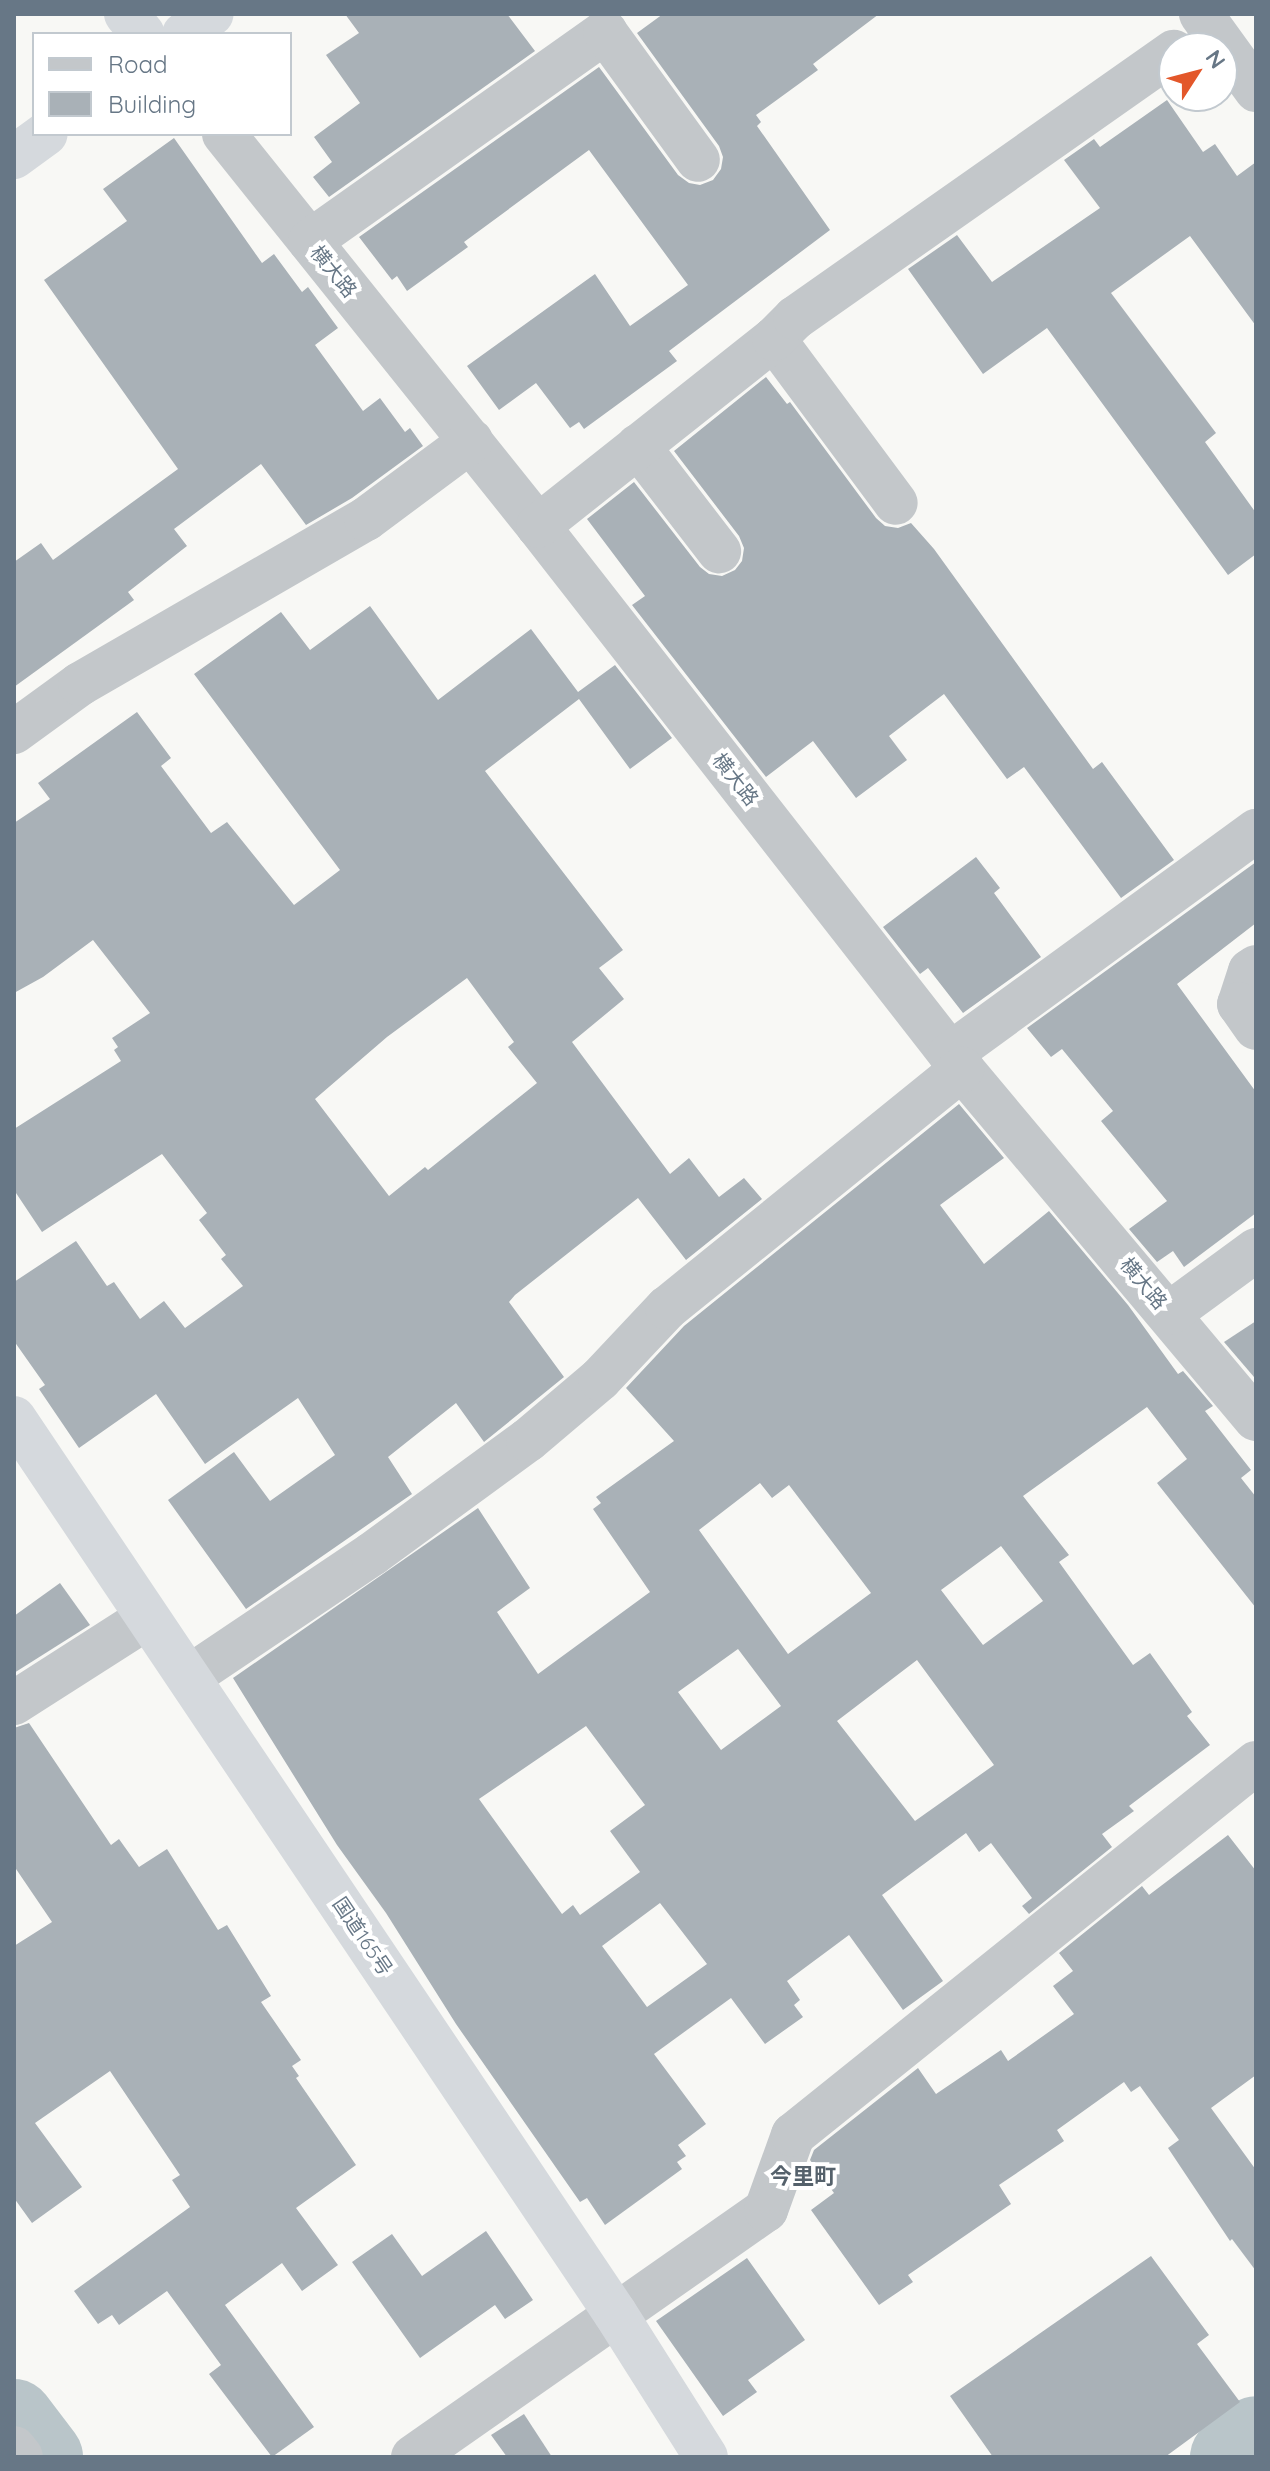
<!DOCTYPE html>
<html>
<head>
<meta charset="utf-8">
<style>
  body { margin:0 }
  #map { position:relative; width:1270px; height:2471px; overflow:hidden; background:#f8f8f5; font-family:Quicksand,"Noto Sans JP",sans-serif }
  div>[style] { position:absolute }
  .river>* { height:80px; margin:-40px; padding:0 40px; transform-origin:40px; border-radius:40px; background:#b9c5c9 }
  .building>* { inset:0; background:#a9b1b7 }
  .minor>* { height:44px; margin:-22px; padding:0 22px; transform-origin:22px; border-radius:22px; background:#c3c7ca }
  .trunk>* { height:44px; margin:-22px; padding:0 22px; transform-origin:22px; border-radius:22px; background:#d5d9dd }
  span { translate:-50% -50%; white-space:nowrap; text-align:center; line-height:1.15; -webkit-text-stroke:8px #fff; paint-order:stroke }
  .street-label { font-size:20px; color:#677786 }
  .neighbourhood-label { font-size:22px; color:#55616b; font-weight:700 }
  .frame { position:absolute; inset:0; border:16px solid #677786; pointer-events:none }
  .legend { position:absolute; left:32px; top:32px; width:260px; height:104px; box-sizing:border-box; background:#fff; border:2px solid #c2c9cf; margin:0; padding:10px 14px; list-style:none; font-size:24px; color:#677786 }
  .legend li { display:flex; align-items:center; gap:16px; height:40px }
  .legend b { width:40px; border:2px solid #c2c9cf }
  .north { position:absolute; left:1158px; top:32px; width:80px; height:80px; box-sizing:border-box; background:#fff; border:2px solid #c2c9cf; border-radius:50%; rotate:54deg; font-size:22px; font-weight:700; line-height:32px; text-align:center; color:#677786 }
  .north::after { content:''; display:block; margin:auto; width:28px; height:36px; background:#e3572a; clip-path:polygon(50% 0,100% 100%,50% 72%,0 100%) }
</style>
</head>
<body>
<div id="map">
  <div class="river">
    <i style="left:14px;top:2419px;width:48px;rotate:52.7deg"></i>
    <i style="left:1230px;top:2457px;width:33px;rotate:-39deg"></i>
  </div>
  <div class="building">
    <i style="clip-path:polygon(345px 14px,507px 14px,535px 51px,329px 197px,313px 177px,332px 162px,314px 137px,360px 103px,326px 55px,359px 33px)"></i>
    <i style="clip-path:polygon(663px 14px,879px 14px,813px 64px,818px 70px,756px 115px,761px 122px,757px 126px,830px 230px,669px 351px,677px 361px,584px 429px,579px 422px,570px 428px,536px 383px,499px 410px,467px 366px,595px 274px,630px 326px,688px 285px,589px 150px,464px 242px,468px 247px,407px 291px,397px 276px,392px 280px,359px 237px,599px 67px,678px 175px,689px 183px,700px 185px,713px 180px,721px 169px,723px 157px,719px 146px,637px 33px)"></i>
    <i style="clip-path:polygon(1167px 100px,1203px 152px,1215px 144px,1237px 176px,1256px 162px,1256px 326px,1190px 236px,1111px 293px,1216px 433px,1205px 442px,1256px 513px,1256px 554px,1228px 575px,1047px 328px,983px 374px,908px 269px,957px 235px,992px 282px,1100px 208px,1064px 160px,1094px 139px,1100px 147px)"></i>
    <i style="clip-path:polygon(174px 138px,262px 263px,274px 254px,302px 292px,308px 287px,338px 328px,315px 345px,363px 411px,380px 398px,405px 432px,410px 428px,423px 446px,352px 498px,306px 525px,261px 464px,174px 529px,187px 546px,128px 592px,134px 600px,14px 687px,14px 562px,41px 543px,53px 560px,178px 469px,44px 280px,127px 221px,103px 189px)"></i>
    <i style="clip-path:polygon(766px 377px,787px 404px,790px 402px,876px 518px,885px 526px,898px 528px,911px 523px,934px 549px,1093px 769px,1102px 762px,1174px 860px,1121px 898px,1024px 767px,1007px 779px,944px 694px,889px 736px,907px 760px,856px 798px,813px 741px,766px 777px,632px 605px,645px 596px,587px 519px,634px 482px,700px 567px,709px 574px,722px 576px,735px 570px,742px 561px,744px 548px,739px 536px,674px 451px)"></i>
    <i style="clip-path:polygon(evenodd,370px 606px,438px 700px,531px 629px,578px 692px,615px 665px,672px 738px,630px 769px,579px 699px,485px 771px,623px 950px,599px 968px,624px 999px,572px 1042px,670px 1174px,689px 1158px,719px 1197px,744px 1178px,762px 1199px,686px 1260px,638px 1198px,515px 1295px,509px 1302px,564px 1377px,484px 1442px,456px 1403px,388px 1457px,412px 1494px,246px 1609px,168px 1500px,234px 1452px,270px 1501px,335px 1455px,298px 1398px,205px 1464px,156px 1394px,79px 1448px,39px 1389px,45px 1385px,14px 1341px,14px 1282px,76px 1241px,107px 1286px,114px 1282px,140px 1319px,164px 1301px,185px 1328px,243px 1286px,221px 1259px,226px 1255px,199px 1220px,207px 1213px,162px 1154px,42px 1232px,14px 1190px,14px 1129px,121px 1061px,114px 1050px,118px 1047px,112px 1038px,150px 1013px,93px 940px,43px 977px,14px 993px,14px 823px,50px 799px,38px 783px,137px 712px,171px 758px,161px 766px,211px 833px,227px 822px,294px 905px,340px 870px,194px 674px,281px 612px,310px 650px,370px 606px,467px 978px,514px 1042px,508px 1047px,537px 1083px,428px 1170px,425px 1167px,389px 1196px,315px 1099px,387px 1037px,467px 978px)"></i>
    <i style="clip-path:polygon(976px 857px,1000px 888px,994px 893px,1041px 957px,963px 1013px,928px 968px,920px 974px,883px 927px)"></i>
    <i style="clip-path:polygon(1256px 862px,1256px 923px,1177px 984px,1256px 1092px,1256px 1213px,1184px 1267px,1173px 1251px,1157px 1262px,1129px 1229px,1167px 1201px,1101px 1121px,1113px 1111px,1062px 1049px,1051px 1057px,1027px 1028px)"></i>
    <i style="clip-path:polygon(evenodd,959px 1104px,1004px 1158px,940px 1205px,984px 1264px,1049px 1211px,1128px 1305px,1178px 1374px,1183px 1371px,1213px 1406px,1205px 1411px,1251px 1470px,1241px 1478px,1256px 1497px,1256px 1608px,1157px 1483px,1187px 1459px,1147px 1407px,1023px 1496px,1069px 1555px,1059px 1562px,1133px 1665px,1150px 1653px,1192px 1712px,1187px 1716px,1210px 1745px,1129px 1806px,1134px 1811px,1102px 1834px,1112px 1847px,1029px 1914px,1022px 1906px,1032px 1898px,991px 1843px,979px 1852px,966px 1833px,882px 1895px,943px 1981px,903px 2010px,849px 1935px,787px 1981px,800px 2000px,794px 2005px,803px 2017px,765px 2044px,731px 1998px,654px 2054px,706px 2124px,678px 2145px,686px 2156px,677px 2162px,682px 2169px,605px 2225px,587px 2198px,580px 2202px,456px 2024px,386px 1913px,337px 1845px,233px 1678px,478px 1508px,530px 1588px,497px 1612px,538px 1674px,650px 1592px,593px 1509px,601px 1503px,596px 1497px,674px 1441px,626px 1388px,684px 1326px,959px 1104px,760px 1483px,772px 1498px,789px 1485px,871px 1593px,788px 1654px,699px 1530px,760px 1483px,959px 1104px,1001px 1546px,1043px 1601px,983px 1645px,941px 1590px,1001px 1546px,959px 1104px,738px 1649px,781px 1706px,721px 1750px,678px 1692px,738px 1649px,959px 1104px,917px 1660px,994px 1765px,915px 1821px,837px 1721px,917px 1660px,959px 1104px,586px 1726px,645px 1805px,610px 1831px,640px 1872px,580px 1915px,573px 1905px,562px 1914px,479px 1799px,586px 1726px,959px 1104px,660px 1903px,707px 1964px,647px 2007px,602px 1946px,660px 1903px)"></i>
    <i style="clip-path:polygon(1256px 1321px,1256px 1376px,1254px 1377px,1224px 1342px)"></i>
    <i style="clip-path:polygon(60px 1583px,90px 1625px,14px 1673px,14px 1616px)"></i>
    <i style="clip-path:polygon(29px 1723px,111px 1845px,119px 1839px,139px 1867px,167px 1849px,218px 1930px,227px 1925px,271px 1996px,261px 2002px,301px 2060px,292px 2066px,299px 2076px,296px 2078px,356px 2165px,296px 2208px,338px 2265px,302px 2291px,282px 2263px,225px 2305px,314px 2427px,272px 2457px,209px 2374px,221px 2365px,167px 2291px,119px 2325px,112px 2315px,98px 2324px,74px 2291px,190px 2207px,172px 2180px,180px 2175px,110px 2071px,35px 2123px,82px 2187px,32px 2223px,14px 2198px,14px 1946px,52px 1922px,14px 1866px,14px 1728px)"></i>
    <i style="clip-path:polygon(1228px 1835px,1256px 1871px,1256px 2075px,1211px 2108px,1256px 2170px,1256px 2271px,1232px 2239px,1230px 2241px,1168px 2148px,1179px 2140px,1140px 2086px,1131px 2092px,1124px 2082px,1057px 2130px,1064px 2141px,999px 2185px,1011px 2204px,908px 2275px,913px 2282px,879px 2305px,811px 2210px,834px 2193px,810px 2160px,814px 2150px,918px 2068px,936px 2094px,1001px 2050px,1008px 2061px,1074px 2014px,1053px 1986px,1073px 1971px,1059px 1953px,1142px 1886px,1149px 1895px)"></i>
    <i style="clip-path:polygon(486px 2231px,533px 2300px,505px 2319px,495px 2305px,420px 2358px,352px 2262px,392px 2234px,422px 2276px)"></i>
    <i style="clip-path:polygon(1151px 2256px,1209px 2335px,1197px 2344px,1240px 2402px,1165px 2457px,993px 2457px,950px 2396px)"></i>
    <i style="clip-path:polygon(747px 2258px,805px 2340px,748px 2380px,757px 2392px,723px 2416px,656px 2321px)"></i>
    <i style="clip-path:polygon(524px 2414px,552px 2457px,507px 2457px,491px 2435px)"></i>
  </div>
  <div class="minor">
    <i style="left:1201px;top:14px;width:94px;rotate:54.1deg"></i>
    <i style="left:224px;top:134px;width:502px;rotate:51.3deg"></i>
    <i style="left:538px;top:526px;width:689px;rotate:52.02deg"></i>
    <i style="left:962px;top:1069px;width:457px;rotate:50deg"></i>
    <i style="left:310px;top:241px;width:362px;rotate:-35.3deg"></i>
    <i style="left:605px;top:32px;width:158px;rotate:54deg"></i>
    <i style="left:774px;top:339px;width:204px;rotate:53.4deg"></i>
    <i style="left:638px;top:446px;width:133px;rotate:52.4deg"></i>
    <i style="left:538px;top:526px;width:301px;rotate:-38.4deg"></i>
    <i style="left:774px;top:339px;width:30px;rotate:-45deg"></i>
    <i style="left:795px;top:318px;width:463px;rotate:-35.1deg"></i>
    <i style="left:14px;top:732px;width:82px;rotate:-36deg"></i>
    <i style="left:80px;top:684px;width:330px;rotate:-30deg"></i>
    <i style="left:366px;top:519px;width:131px;rotate:-36.6deg"></i>
    <i style="left:1256px;top:967px;width:7px;rotate:146deg"></i>
    <i style="left:1250px;top:971px;width:35px;rotate:108deg"></i>
    <i style="left:1239px;top:1004px;width:29px;rotate:55deg"></i>
    <i style="left:950px;top:1054px;width:379px;rotate:-36.1deg"></i>
    <i style="left:1170px;top:1313px;width:107px;rotate:-36.2deg"></i>
    <i style="left:189px;top:1677px;width:220px;rotate:-33.9deg"></i>
    <i style="left:372px;top:1554px;width:193px;rotate:-36.2deg"></i>
    <i style="left:528px;top:1440px;width:94px;rotate:-40.3deg"></i>
    <i style="left:600px;top:1379px;width:98px;rotate:-46.7deg"></i>
    <i style="left:667px;top:1308px;width:380px;rotate:-39deg"></i>
    <i style="left:14px;top:1703px;width:158px;rotate:-32.6deg"></i>
    <i style="left:14px;top:2448px;width:11px;rotate:52deg"></i>
    <i style="left:413px;top:2457px;width:431px;rotate:-35deg"></i>
    <i style="left:766px;top:2210px;width:80px;rotate:-70.2deg"></i>
    <i style="left:793px;top:2135px;width:594px;rotate:-38.78deg"></i>
  </div>
  <div class="trunk">
    <i style="left:126px;top:14px;width:26px;rotate:50deg"></i>
    <i style="left:184px;top:34px;width:34px;rotate:-36deg"></i>
    <i style="left:14px;top:157px;width:39px;rotate:-36deg"></i>
    <i style="left:14px;top:1418px;width:1078px;rotate:56.12deg"></i>
    <i style="left:615px;top:2313px;width:170px;rotate:57.7deg"></i>
  </div>
  <div class="street-label">
    <span style="left:334px;top:271px;rotate:51deg">横大路</span>
    <span style="left:736px;top:779px;rotate:52deg">横大路</span>
    <span style="left:1144px;top:1283px;rotate:50deg">横大路</span>
    <span style="left:363px;top:1936px;rotate:56deg">国道165号</span>
  </div>
  <div class="neighbourhood-label">
    <span style="left:803px;top:2177px">今里町</span>
  </div>
  <div class="frame"></div>
  <ul class="legend">
  <li><b style="height:10px;background:#c3c7ca"></b>Road</li>
  <li><b style="height:22px;background:#a9b1b7"></b>Building</li>
  </ul>
  <div class="north">N</div>
</div>
</body>
</html>
